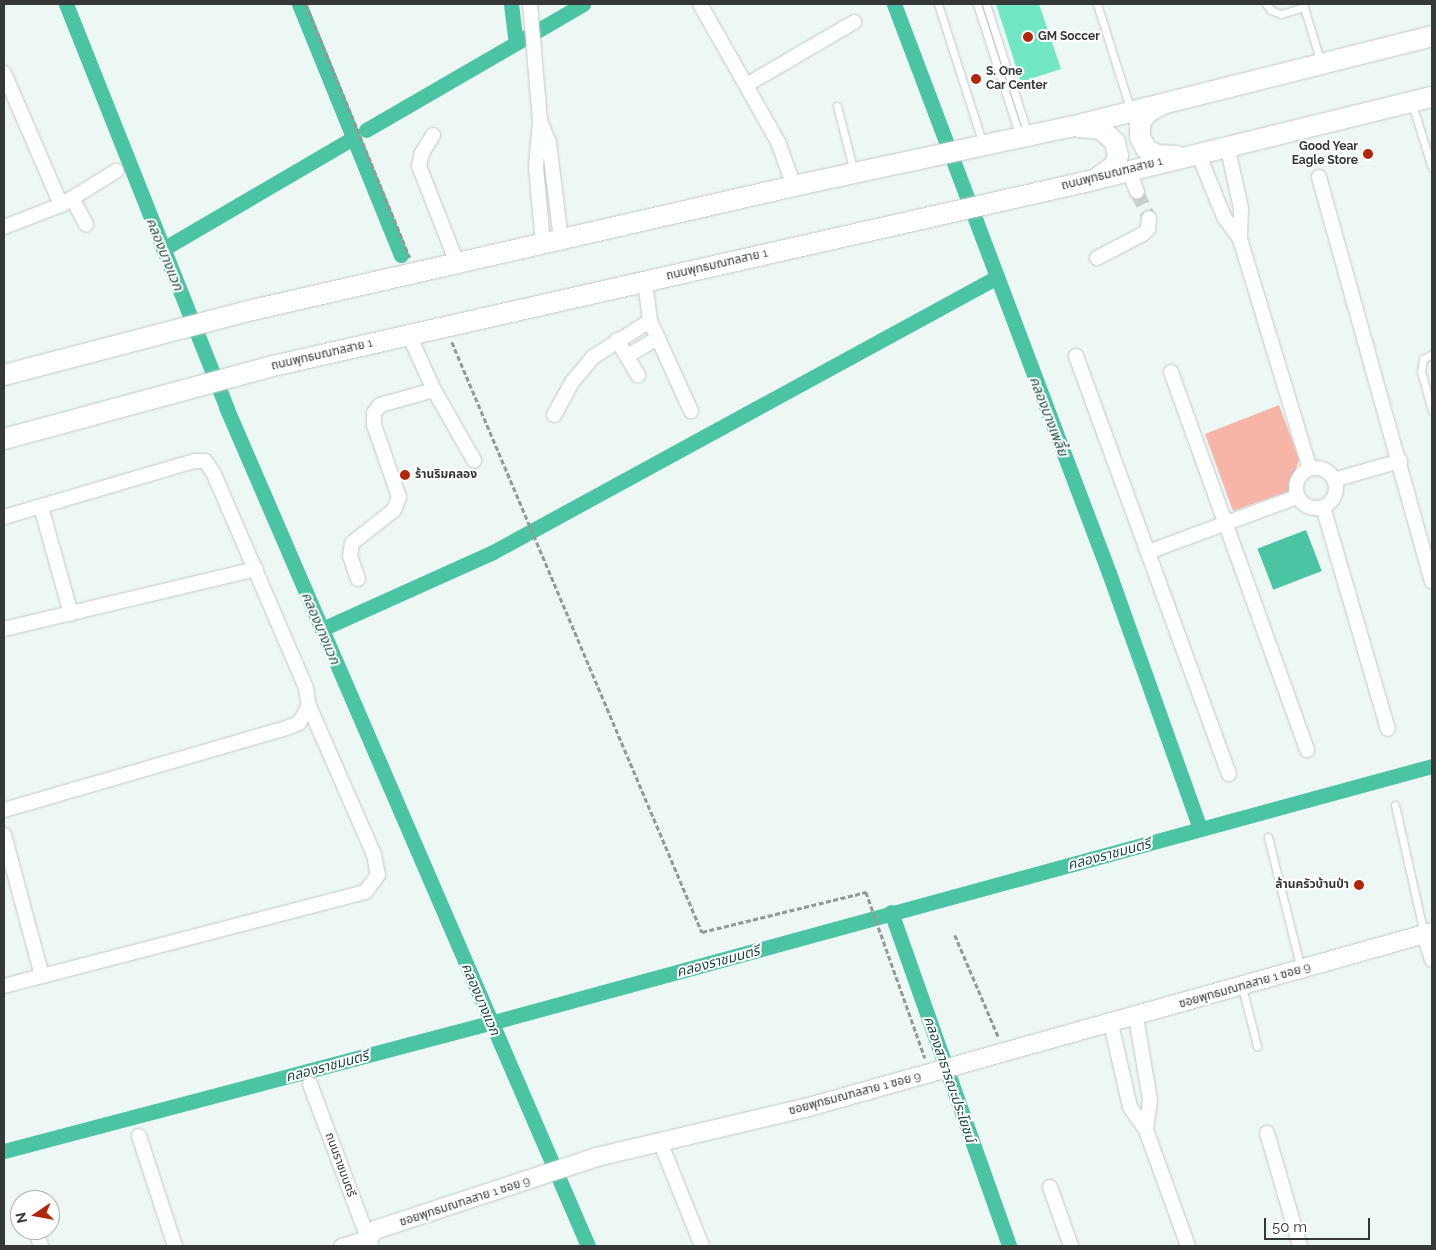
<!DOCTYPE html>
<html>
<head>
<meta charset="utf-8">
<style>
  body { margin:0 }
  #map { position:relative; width:1436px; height:1250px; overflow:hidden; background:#edf7f4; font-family:Raleway,"Noto Sans Thai",sans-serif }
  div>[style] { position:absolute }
  .green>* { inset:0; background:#f7b5a7 }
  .water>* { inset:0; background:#4bc4a4; transform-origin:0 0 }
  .canal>* { height:15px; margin:-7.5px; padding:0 7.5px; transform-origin:7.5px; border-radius:7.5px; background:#4bc4a4 }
  .building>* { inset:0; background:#71e7c4 }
  .minor-tunnel>* { height:14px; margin-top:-7px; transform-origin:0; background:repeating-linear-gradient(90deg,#c8d1ce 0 14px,transparent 0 21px) }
  .path>* { height:2.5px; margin-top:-1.25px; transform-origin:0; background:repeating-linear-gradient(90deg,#929997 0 5px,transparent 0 7.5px) }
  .roads { filter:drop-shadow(0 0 1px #c0c9c6) drop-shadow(0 0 1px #c0c9c6) }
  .service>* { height:7px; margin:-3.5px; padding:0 3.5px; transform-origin:3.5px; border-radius:3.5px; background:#fff }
  .minor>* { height:14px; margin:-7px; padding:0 7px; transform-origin:7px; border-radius:7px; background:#fff }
  .minor>.ring { margin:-7px; padding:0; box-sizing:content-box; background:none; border:14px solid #fff; border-radius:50% }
  .tertiary>* { height:18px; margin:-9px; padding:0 9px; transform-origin:9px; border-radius:9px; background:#fff }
  .secondary>* { height:20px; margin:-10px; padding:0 10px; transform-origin:10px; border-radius:10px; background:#fff }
  .dots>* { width:14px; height:14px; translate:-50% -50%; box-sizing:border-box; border:2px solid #fff; border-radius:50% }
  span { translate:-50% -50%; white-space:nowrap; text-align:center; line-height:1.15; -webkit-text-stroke:4px #fff; paint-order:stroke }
  .poi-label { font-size:12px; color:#343837; font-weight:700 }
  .left { translate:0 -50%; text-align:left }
  .right { translate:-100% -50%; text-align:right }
  .street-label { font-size:12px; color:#343837 }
  .water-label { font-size:14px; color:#1a4d3f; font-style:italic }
  .frame { position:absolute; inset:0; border:5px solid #343837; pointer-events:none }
  .north { position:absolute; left:10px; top:1190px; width:50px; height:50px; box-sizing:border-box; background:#fff; border:1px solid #aeafaf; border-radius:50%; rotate:258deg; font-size:14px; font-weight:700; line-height:20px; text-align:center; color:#343837 }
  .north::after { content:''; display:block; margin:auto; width:18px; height:22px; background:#b22609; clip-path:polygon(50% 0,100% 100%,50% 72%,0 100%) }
  .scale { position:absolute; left:1264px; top:1218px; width:106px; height:22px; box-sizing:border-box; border:2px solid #343837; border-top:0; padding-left:6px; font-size:15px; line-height:18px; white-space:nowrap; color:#343837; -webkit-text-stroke:4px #fff; paint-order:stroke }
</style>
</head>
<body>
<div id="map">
  <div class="green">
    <i style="clip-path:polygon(1279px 405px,1299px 459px,1289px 491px,1233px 511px,1205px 434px)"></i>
  </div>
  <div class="water">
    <i style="left:1306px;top:530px;width:44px;height:52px;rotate:69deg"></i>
  </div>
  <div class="canal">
    <i style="left:66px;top:4px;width:434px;rotate:68.3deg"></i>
    <i style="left:226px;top:407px;width:914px;rotate:66.66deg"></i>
    <i style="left:299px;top:4px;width:271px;rotate:67.9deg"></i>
    <i style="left:511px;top:4px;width:39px;rotate:83deg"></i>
    <i style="left:894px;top:4px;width:608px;rotate:69.3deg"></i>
    <i style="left:1109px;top:573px;width:272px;rotate:70.4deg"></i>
    <i style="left:366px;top:130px;width:251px;rotate:-30.1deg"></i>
    <i style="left:163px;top:249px;width:220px;rotate:-30.3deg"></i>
    <i style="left:322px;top:629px;width:188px;rotate:-24.2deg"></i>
    <i style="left:493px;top:552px;width:574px;rotate:-28.62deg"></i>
    <i style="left:891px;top:912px;width:354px;rotate:70.5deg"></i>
    <i style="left:4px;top:1151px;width:503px;rotate:-14.76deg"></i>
    <i style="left:490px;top:1023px;width:976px;rotate:-15.26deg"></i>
  </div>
  <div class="building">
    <i style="clip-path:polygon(996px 4px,1039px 4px,1061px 69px,1021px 82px)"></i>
  </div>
  <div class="minor-tunnel">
    <i style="left:1137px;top:192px;width:29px;rotate:65deg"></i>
  </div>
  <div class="path">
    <i style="left:306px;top:4px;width:274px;rotate:67.7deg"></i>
    <i style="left:452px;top:342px;width:641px;rotate:67.04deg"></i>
    <i style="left:702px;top:932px;width:169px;rotate:-13.7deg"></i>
    <i style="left:866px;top:892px;width:176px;rotate:70.4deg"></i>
    <i style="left:955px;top:935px;width:112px;rotate:66.9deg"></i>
  </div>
  <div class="roads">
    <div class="service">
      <i style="left:938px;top:4px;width:147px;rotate:72.2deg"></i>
      <i style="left:977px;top:4px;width:140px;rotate:72.1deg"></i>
      <i style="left:986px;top:4px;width:138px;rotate:72.2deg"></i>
      <i style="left:1097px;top:4px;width:112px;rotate:72.4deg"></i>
      <i style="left:1266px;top:4px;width:8px;rotate:50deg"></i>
      <i style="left:1271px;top:10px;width:11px;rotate:22deg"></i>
      <i style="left:1281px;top:14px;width:24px;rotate:-17deg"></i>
      <i style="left:1303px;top:4px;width:62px;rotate:73deg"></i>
      <i style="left:1412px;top:104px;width:67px;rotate:72.6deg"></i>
      <i style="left:837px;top:106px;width:68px;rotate:75.6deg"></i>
      <i style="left:1432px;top:354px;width:10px;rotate:151deg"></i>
      <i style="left:1423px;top:359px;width:12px;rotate:99deg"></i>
      <i style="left:1421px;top:371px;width:41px;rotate:74.6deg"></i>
      <i style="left:1395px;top:805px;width:132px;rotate:77.3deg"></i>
      <i style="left:1268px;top:837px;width:136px;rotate:76deg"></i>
      <i style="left:1242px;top:987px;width:61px;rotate:75.7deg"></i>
    </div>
    <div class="minor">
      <i style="left:530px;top:4px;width:117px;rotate:85.1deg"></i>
      <i style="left:540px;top:121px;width:46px;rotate:95deg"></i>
      <i style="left:536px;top:167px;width:77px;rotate:84.8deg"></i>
      <i style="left:700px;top:4px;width:159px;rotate:60.5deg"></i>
      <i style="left:778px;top:142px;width:47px;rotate:70deg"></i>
      <i style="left:4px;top:73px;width:144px;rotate:66.6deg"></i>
      <i style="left:748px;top:84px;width:123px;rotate:-30.3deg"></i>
      <i style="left:540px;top:121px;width:23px;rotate:67deg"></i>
      <i style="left:549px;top:142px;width:99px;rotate:83deg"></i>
      <i style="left:433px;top:135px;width:21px;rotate:121deg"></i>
      <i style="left:422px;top:153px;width:13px;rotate:103deg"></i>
      <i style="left:419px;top:166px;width:104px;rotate:68.6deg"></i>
      <i style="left:1227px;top:145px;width:65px;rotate:77.5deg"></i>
      <i style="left:1241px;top:208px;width:31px;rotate:92deg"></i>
      <i style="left:1198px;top:153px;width:69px;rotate:67.9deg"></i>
      <i style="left:1224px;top:217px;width:27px;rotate:54deg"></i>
      <i style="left:1240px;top:239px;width:240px;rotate:73.1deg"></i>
      <i style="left:1129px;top:171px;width:22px;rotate:69deg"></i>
      <i style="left:1319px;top:177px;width:420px;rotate:74.4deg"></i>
      <i style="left:72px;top:198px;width:30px;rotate:62deg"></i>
      <i style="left:4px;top:227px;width:61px;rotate:-21.1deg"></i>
      <i style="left:61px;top:205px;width:65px;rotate:-31.7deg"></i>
      <i style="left:1097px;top:258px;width:52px;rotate:-27.6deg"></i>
      <i style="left:1143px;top:234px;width:7px;rotate:-45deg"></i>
      <i style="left:1148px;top:229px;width:11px;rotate:-85deg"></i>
      <i style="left:650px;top:321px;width:99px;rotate:65.5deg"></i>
      <i style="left:409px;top:335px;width:60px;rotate:65.6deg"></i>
      <i style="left:434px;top:390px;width:81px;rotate:60.3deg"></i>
      <i style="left:617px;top:340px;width:41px;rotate:59deg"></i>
      <i style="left:627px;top:356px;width:36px;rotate:-30deg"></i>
      <i style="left:1076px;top:356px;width:445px;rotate:69.9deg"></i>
      <i style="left:1171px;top:372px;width:402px;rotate:70.2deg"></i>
      <i style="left:554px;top:415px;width:39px;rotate:-61deg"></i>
      <i style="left:573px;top:381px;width:31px;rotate:-50deg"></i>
      <i style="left:593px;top:357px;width:67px;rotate:-32.3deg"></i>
      <i style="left:650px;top:321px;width:40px;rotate:-97.1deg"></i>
      <i class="ring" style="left:1296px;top:468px;width:26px;height:26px"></i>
      <i style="left:1334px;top:480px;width:69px;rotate:-16.1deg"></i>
      <i style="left:41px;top:507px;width:111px;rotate:74.3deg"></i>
      <i style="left:1323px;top:507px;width:231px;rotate:73.7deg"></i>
      <i style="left:4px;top:517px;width:198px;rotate:-16.4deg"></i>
      <i style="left:194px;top:461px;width:11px"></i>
      <i style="left:205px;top:461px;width:14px;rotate:54deg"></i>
      <i style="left:213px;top:472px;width:235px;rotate:66.7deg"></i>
      <i style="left:306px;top:688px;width:18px;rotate:81deg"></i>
      <i style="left:309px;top:706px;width:163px;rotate:66.4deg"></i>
      <i style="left:374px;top:855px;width:20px;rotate:79deg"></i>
      <i style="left:378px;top:875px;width:21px;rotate:127deg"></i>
      <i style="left:365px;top:892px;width:373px;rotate:165.4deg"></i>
      <i style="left:1148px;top:552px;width:159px;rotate:-20.3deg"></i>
      <i style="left:358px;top:579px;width:24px;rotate:-109deg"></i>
      <i style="left:350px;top:556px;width:13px;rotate:-81deg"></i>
      <i style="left:352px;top:543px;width:53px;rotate:-38.2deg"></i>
      <i style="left:394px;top:510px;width:14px;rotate:-69deg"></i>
      <i style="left:399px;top:497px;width:76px;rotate:-109.1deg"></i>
      <i style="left:374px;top:425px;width:12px;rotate:-90deg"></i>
      <i style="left:374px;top:413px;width:10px;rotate:-53deg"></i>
      <i style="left:380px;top:405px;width:56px;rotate:-15.5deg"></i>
      <i style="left:4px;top:629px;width:259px;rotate:-13.4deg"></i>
      <i style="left:4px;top:810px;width:294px;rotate:-16.2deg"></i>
      <i style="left:286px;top:728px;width:14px;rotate:-21deg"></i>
      <i style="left:299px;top:723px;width:20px;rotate:-60deg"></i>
      <i style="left:4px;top:835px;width:146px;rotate:74.9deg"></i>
      <i style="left:1424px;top:934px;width:27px;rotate:73deg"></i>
      <i style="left:1136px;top:1017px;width:84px;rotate:80.4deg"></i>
      <i style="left:1150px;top:1100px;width:30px;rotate:98deg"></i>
      <i style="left:1111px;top:1024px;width:85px;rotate:77.1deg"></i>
      <i style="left:1130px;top:1107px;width:28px;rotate:55deg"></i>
      <i style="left:1146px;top:1130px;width:123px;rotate:70.1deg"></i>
      <i style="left:310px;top:1084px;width:165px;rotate:69.4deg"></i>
      <i style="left:368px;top:1238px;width:28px;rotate:163deg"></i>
      <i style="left:1267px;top:1133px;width:118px;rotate:73.7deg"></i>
      <i style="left:139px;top:1136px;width:116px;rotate:71.9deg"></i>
      <i style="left:661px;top:1144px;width:110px;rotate:68.1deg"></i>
      <i style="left:1050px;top:1187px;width:63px;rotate:70.4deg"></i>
      <i style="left:35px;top:1230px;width:17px;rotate:69deg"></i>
    </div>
    <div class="tertiary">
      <i style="left:369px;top:1246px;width:8px;rotate:-97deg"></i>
      <i style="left:368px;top:1238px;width:11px;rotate:-49deg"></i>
      <i style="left:375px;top:1230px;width:234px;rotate:-18.2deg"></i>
      <i style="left:597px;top:1157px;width:214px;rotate:-13.3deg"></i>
      <i style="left:805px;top:1108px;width:651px;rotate:-15.68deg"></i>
    </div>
    <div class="secondary">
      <i style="left:1159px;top:106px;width:14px;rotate:150deg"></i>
      <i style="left:1147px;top:113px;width:12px;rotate:125deg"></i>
      <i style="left:1140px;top:123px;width:14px;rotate:90deg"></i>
      <i style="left:1140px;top:137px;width:13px;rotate:63deg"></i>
      <i style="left:1146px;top:149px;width:13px;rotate:29deg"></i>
      <i style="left:1157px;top:155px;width:20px;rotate:3deg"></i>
      <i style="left:1079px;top:127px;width:22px;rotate:5deg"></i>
      <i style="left:1101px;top:129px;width:19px;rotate:43deg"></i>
      <i style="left:1115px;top:142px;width:14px;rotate:78deg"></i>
      <i style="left:1118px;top:156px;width:11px;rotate:112deg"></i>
      <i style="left:1114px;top:166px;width:19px;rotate:144deg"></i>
      <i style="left:4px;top:375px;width:252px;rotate:-14.7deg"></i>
      <i style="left:248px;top:311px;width:560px;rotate:-12.89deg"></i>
      <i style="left:794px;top:186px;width:282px;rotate:-12.1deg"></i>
      <i style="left:1070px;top:127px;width:373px;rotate:-14.1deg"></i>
      <i style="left:4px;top:439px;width:279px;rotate:-15.2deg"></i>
      <i style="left:273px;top:366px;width:833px;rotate:-12.77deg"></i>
      <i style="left:1085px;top:182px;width:357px;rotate:-13.8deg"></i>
    </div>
  </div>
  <div class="dots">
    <i style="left:1028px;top:37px;background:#b22609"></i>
    <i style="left:976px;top:79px;background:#b22609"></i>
    <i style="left:1368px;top:154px;background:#b22609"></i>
    <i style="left:405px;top:475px;background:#b22609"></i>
    <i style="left:1359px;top:885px;background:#b22609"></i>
  </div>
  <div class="poi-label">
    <span class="left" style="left:1038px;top:37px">GM Soccer</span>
    <span class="left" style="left:986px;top:79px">S. One<br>Car Center</span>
    <span class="right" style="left:1358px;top:154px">Good Year<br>Eagle Store</span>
    <span class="left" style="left:415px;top:475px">ร้านริมคลอง</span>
    <span class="right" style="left:1349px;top:885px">ล้านครัวบ้านป่า</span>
  </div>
  <div class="street-label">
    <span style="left:1112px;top:174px;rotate:-14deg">ถนนพุทธมณฑลสาย 1</span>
    <span style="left:717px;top:265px;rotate:-13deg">ถนนพุทธมณฑลสาย 1</span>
    <span style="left:322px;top:355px;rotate:-13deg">ถนนพุทธมณฑลสาย 1</span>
    <span style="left:1245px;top:986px;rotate:-16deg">ซอยพุทธมณฑลสาย 1 ซอย 9</span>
    <span style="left:855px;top:1094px;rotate:-15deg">ซอยพุทธมณฑลสาย 1 ซอย 9</span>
    <span style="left:340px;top:1165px;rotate:70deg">ถนนราชมนตรี</span>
    <span style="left:465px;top:1202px;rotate:-18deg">ซอยพุทธมณฑลสาย 1 ซอย 9</span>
  </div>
  <div class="water-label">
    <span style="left:165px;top:254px;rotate:68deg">คลองบางแวก</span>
    <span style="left:1049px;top:416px;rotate:69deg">คลองบางเพลี้ย</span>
    <span style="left:321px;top:628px;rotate:67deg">คลองบางแวก</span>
    <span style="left:1109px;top:854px;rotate:-15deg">คลองราชมนตรี</span>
    <span style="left:718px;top:961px;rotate:-15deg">คลองราชมนตรี</span>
    <span style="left:481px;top:999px;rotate:67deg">คลองบางแวก</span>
    <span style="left:327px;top:1066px;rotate:-15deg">คลองราชมนตรี</span>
    <span style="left:950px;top:1079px;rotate:71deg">คลองสาธารณะประโยชน์</span>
  </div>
  <div class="frame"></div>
  <div class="north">N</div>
  <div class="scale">50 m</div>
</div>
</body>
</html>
